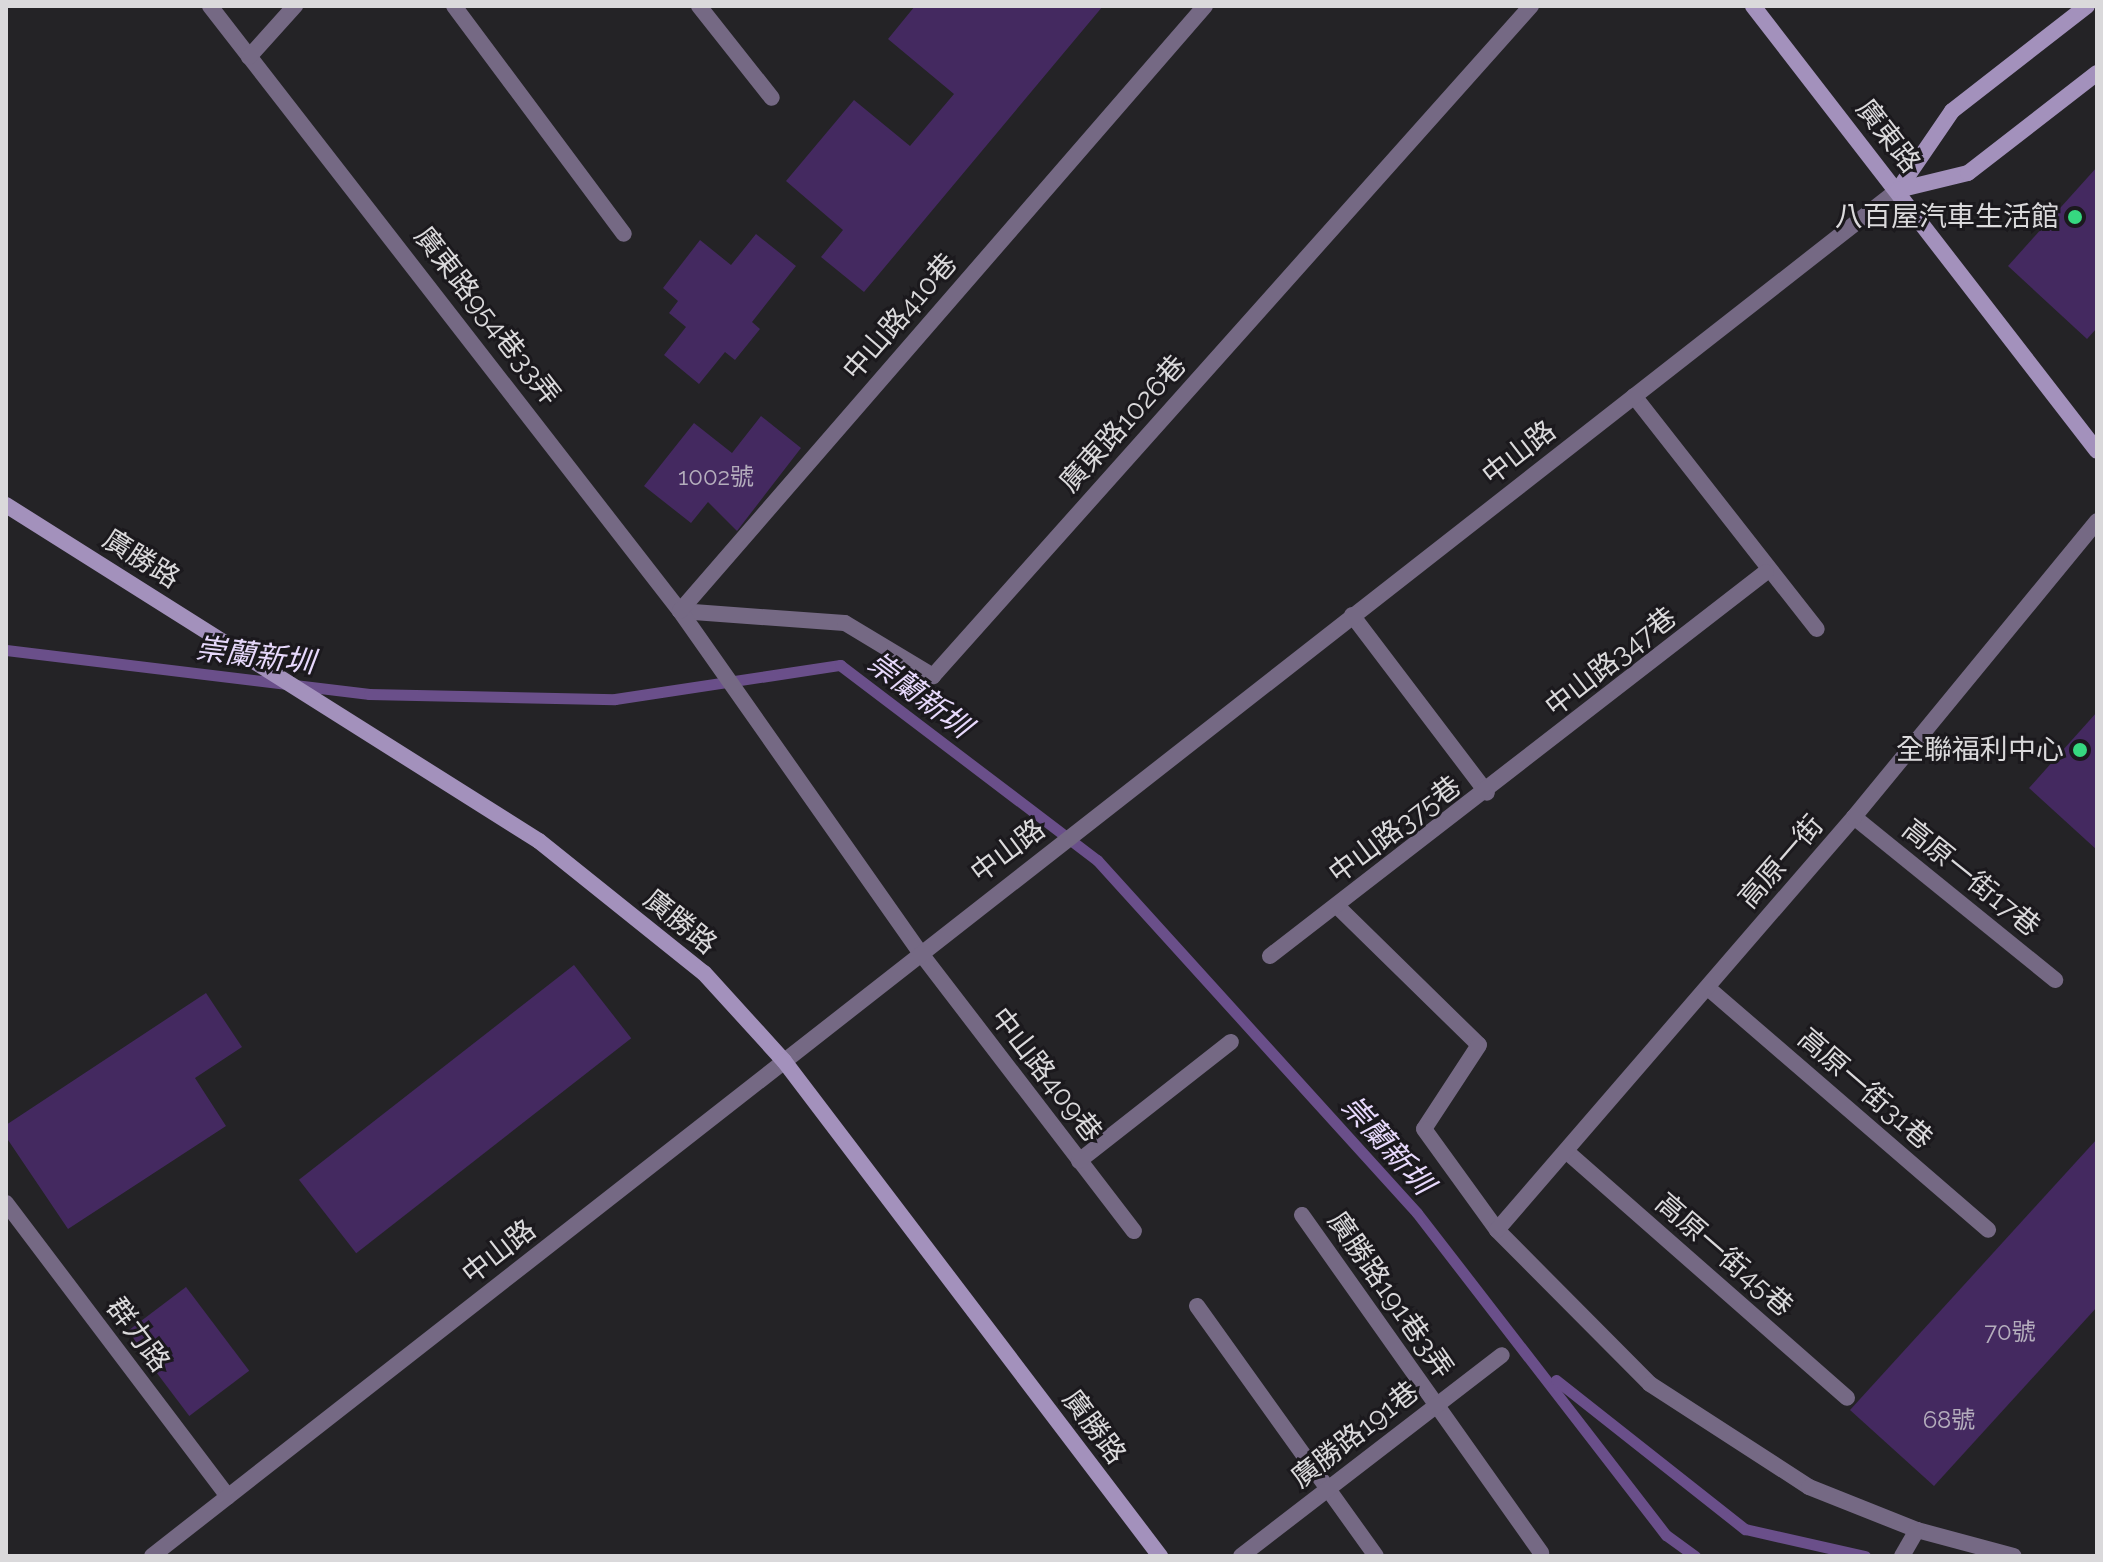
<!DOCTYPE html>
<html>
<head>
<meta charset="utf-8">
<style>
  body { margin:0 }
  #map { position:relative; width:2103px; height:1562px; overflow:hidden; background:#242326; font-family:Raleway,"Noto Sans TC",sans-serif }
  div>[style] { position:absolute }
  .stream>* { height:11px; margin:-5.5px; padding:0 5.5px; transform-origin:5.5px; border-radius:5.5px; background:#6a4f8a }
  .building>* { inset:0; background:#442960; transform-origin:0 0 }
  .lane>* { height:16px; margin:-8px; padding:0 8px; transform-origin:8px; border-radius:8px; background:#756984 }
  .street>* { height:16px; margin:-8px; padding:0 8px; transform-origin:8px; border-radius:8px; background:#756984 }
  .secondary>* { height:16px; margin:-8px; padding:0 8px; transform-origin:8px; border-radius:8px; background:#a391bc }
  .dots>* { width:22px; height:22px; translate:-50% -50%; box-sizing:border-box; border:4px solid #1b191d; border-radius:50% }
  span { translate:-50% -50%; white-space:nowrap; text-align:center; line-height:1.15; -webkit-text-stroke:6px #1b191d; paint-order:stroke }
  .number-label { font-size:24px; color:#b4adbc }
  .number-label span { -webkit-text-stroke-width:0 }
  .street-label { font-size:28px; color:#dad9db }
  .poi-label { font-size:28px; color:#dad9db }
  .right { translate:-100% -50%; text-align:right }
  .water-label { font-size:30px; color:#e7d9fc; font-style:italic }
  .frame { position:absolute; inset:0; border:8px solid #dad9db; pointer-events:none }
</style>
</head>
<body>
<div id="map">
  <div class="stream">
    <i style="left:6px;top:650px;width:366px;rotate:6.9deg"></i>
    <i style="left:369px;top:694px;width:246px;rotate:1.2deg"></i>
    <i style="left:615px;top:699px;width:228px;rotate:-8.6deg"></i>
    <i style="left:840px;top:665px;width:323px;rotate:37.2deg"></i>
    <i style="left:1097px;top:860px;width:476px;rotate:47.8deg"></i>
    <i style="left:1417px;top:1213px;width:407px;rotate:52.3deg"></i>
    <i style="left:1666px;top:1535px;width:36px;rotate:36deg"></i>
    <i style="left:1556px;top:1380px;width:241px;rotate:38.3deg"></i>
    <i style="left:1745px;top:1529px;width:123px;rotate:12.7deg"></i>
  </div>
  <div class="building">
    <i style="clip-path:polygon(915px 6px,1103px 6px,864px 292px,821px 257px,843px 230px,786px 181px,854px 100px,910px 146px,954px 94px,888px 39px)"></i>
    <i style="clip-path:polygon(2097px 167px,2097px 328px,2087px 339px,2008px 266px)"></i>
    <i style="clip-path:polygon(756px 234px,796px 266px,752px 322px,760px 329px,735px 360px,725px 352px,699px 384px,664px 355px,686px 327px,669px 313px,678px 301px,663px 288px,700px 240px,731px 265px)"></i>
    <i style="clip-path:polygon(761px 416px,801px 448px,737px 531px,708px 502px,691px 523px,644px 486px,694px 423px,732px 453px)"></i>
    <i style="clip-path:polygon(2097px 712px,2097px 850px,2029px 788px)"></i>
    <i style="left:574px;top:965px;width:93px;height:349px;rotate:52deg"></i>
    <i style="clip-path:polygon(206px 993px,242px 1047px,195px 1078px,226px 1126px,68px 1229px,6px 1137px,6px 1125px)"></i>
    <i style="clip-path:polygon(2097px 1139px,2097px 1307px,1934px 1486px,1850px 1410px)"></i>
    <i style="left:186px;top:1287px;width:105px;height:75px;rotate:53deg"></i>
  </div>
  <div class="lane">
    <i style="left:1854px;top:817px;width:259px;rotate:39deg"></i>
    <i style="left:919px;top:951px;width:353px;rotate:52.5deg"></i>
    <i style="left:1708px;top:988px;width:370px;rotate:40.8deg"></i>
    <i style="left:1566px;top:1151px;width:374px;rotate:41.3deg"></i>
    <i style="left:1079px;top:1161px;width:193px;rotate:-38.1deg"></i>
    <i style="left:1302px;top:1215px;width:414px;rotate:54.7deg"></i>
    <i style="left:1197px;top:1306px;width:307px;rotate:54.4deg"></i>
    <i style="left:1241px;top:1556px;width:329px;rotate:-37.6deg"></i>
  </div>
  <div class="street">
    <i style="left:210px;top:6px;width:766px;rotate:52.16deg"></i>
    <i style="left:680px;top:611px;width:165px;rotate:4.2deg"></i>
    <i style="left:845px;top:623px;width:103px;rotate:31.1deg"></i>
    <i style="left:933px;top:676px;width:898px;rotate:-48.25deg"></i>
    <i style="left:454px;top:6px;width:284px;rotate:53.3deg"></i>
    <i style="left:699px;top:6px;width:117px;rotate:51.6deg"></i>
    <i style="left:249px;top:57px;width:69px;rotate:-48deg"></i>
    <i style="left:1634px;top:396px;width:296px;rotate:51.9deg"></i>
    <i style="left:1352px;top:615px;width:223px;rotate:52.8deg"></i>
    <i style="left:1338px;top:907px;width:197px;rotate:44.4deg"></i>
    <i style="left:1479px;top:1045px;width:100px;rotate:123.2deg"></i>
    <i style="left:1424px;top:1129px;width:125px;rotate:54.1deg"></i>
    <i style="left:1497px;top:1230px;width:217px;rotate:45.2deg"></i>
    <i style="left:1650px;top:1384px;width:189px;rotate:32.9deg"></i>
    <i style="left:1809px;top:1487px;width:116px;rotate:21.7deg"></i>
    <i style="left:1917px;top:1530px;width:100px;rotate:15deg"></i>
    <i style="left:919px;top:951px;width:416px;rotate:-125.1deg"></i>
    <i style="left:680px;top:611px;width:801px;rotate:-49.05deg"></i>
    <i style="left:1270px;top:956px;width:627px;rotate:-37.75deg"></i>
    <i style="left:6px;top:1203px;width:368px;rotate:52.9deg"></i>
    <i style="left:1497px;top:1230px;width:546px;rotate:-49.16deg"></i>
    <i style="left:1854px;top:817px;width:383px;rotate:-50.6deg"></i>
    <i style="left:152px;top:1556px;width:2217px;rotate:-38.04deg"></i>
    <i style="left:1902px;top:1556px;width:30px;rotate:-60deg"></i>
  </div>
  <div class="secondary">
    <i style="left:1753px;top:6px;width:562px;rotate:52.29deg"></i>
    <i style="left:1898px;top:190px;width:96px;rotate:-55.6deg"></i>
    <i style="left:1952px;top:111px;width:171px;rotate:-37.9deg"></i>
    <i style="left:1898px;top:190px;width:72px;rotate:-13.7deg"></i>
    <i style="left:1968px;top:173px;width:163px;rotate:-37.8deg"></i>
    <i style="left:6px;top:505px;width:630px;rotate:32.23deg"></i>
    <i style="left:539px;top:841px;width:211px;rotate:38.7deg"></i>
    <i style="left:704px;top:973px;width:119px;rotate:47.7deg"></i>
    <i style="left:784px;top:1061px;width:622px;rotate:52.78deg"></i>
  </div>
  <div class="dots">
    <i style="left:2075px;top:217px;background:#36d880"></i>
    <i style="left:2080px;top:750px;background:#36d880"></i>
  </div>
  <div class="number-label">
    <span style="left:716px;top:477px">1002號</span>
    <span style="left:2010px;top:1332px">70號</span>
    <span style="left:1949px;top:1420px">68號</span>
  </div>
  <div class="street-label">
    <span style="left:1888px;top:136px;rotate:52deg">廣東路</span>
    <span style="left:487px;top:316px;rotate:52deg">廣東路954巷33弄</span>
    <span style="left:900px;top:317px;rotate:-49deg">中山路410巷</span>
    <span style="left:1123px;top:424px;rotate:-48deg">廣東路1026巷</span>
    <span style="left:1519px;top:453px;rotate:-38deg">中山路</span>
    <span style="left:141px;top:559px;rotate:32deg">廣勝路</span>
    <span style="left:1611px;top:662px;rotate:-38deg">中山路347巷</span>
    <span style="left:1395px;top:830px;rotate:-37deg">中山路375巷</span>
    <span style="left:1008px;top:851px;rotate:-37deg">中山路</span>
    <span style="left:1781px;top:862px;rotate:-49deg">高原一街</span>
    <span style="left:1971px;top:878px;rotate:39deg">高原一街17巷</span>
    <span style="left:680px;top:922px;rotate:39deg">廣勝路</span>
    <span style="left:1046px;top:1075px;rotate:52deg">中山路409巷</span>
    <span style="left:1865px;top:1089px;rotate:41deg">高原一街31巷</span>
    <span style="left:499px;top:1252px;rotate:-38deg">中山路</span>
    <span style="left:1724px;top:1255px;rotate:41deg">高原一街45巷</span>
    <span style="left:1390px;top:1295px;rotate:55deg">廣勝路191巷3弄</span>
    <span style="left:138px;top:1335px;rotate:53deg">群力路</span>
    <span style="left:1094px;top:1427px;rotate:53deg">廣勝路</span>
    <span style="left:1355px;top:1435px;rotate:-38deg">廣勝路191巷</span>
  </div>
  <div class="poi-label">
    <span class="right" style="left:2059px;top:217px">八百屋汽車生活館</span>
    <span class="right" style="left:2064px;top:750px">全聯福利中心</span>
  </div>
  <div class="water-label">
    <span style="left:255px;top:656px;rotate:7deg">崇蘭新圳</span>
    <span style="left:919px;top:695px;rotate:37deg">崇蘭新圳</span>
    <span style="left:1387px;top:1145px;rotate:48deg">崇蘭新圳</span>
  </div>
  <div class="frame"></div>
</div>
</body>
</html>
